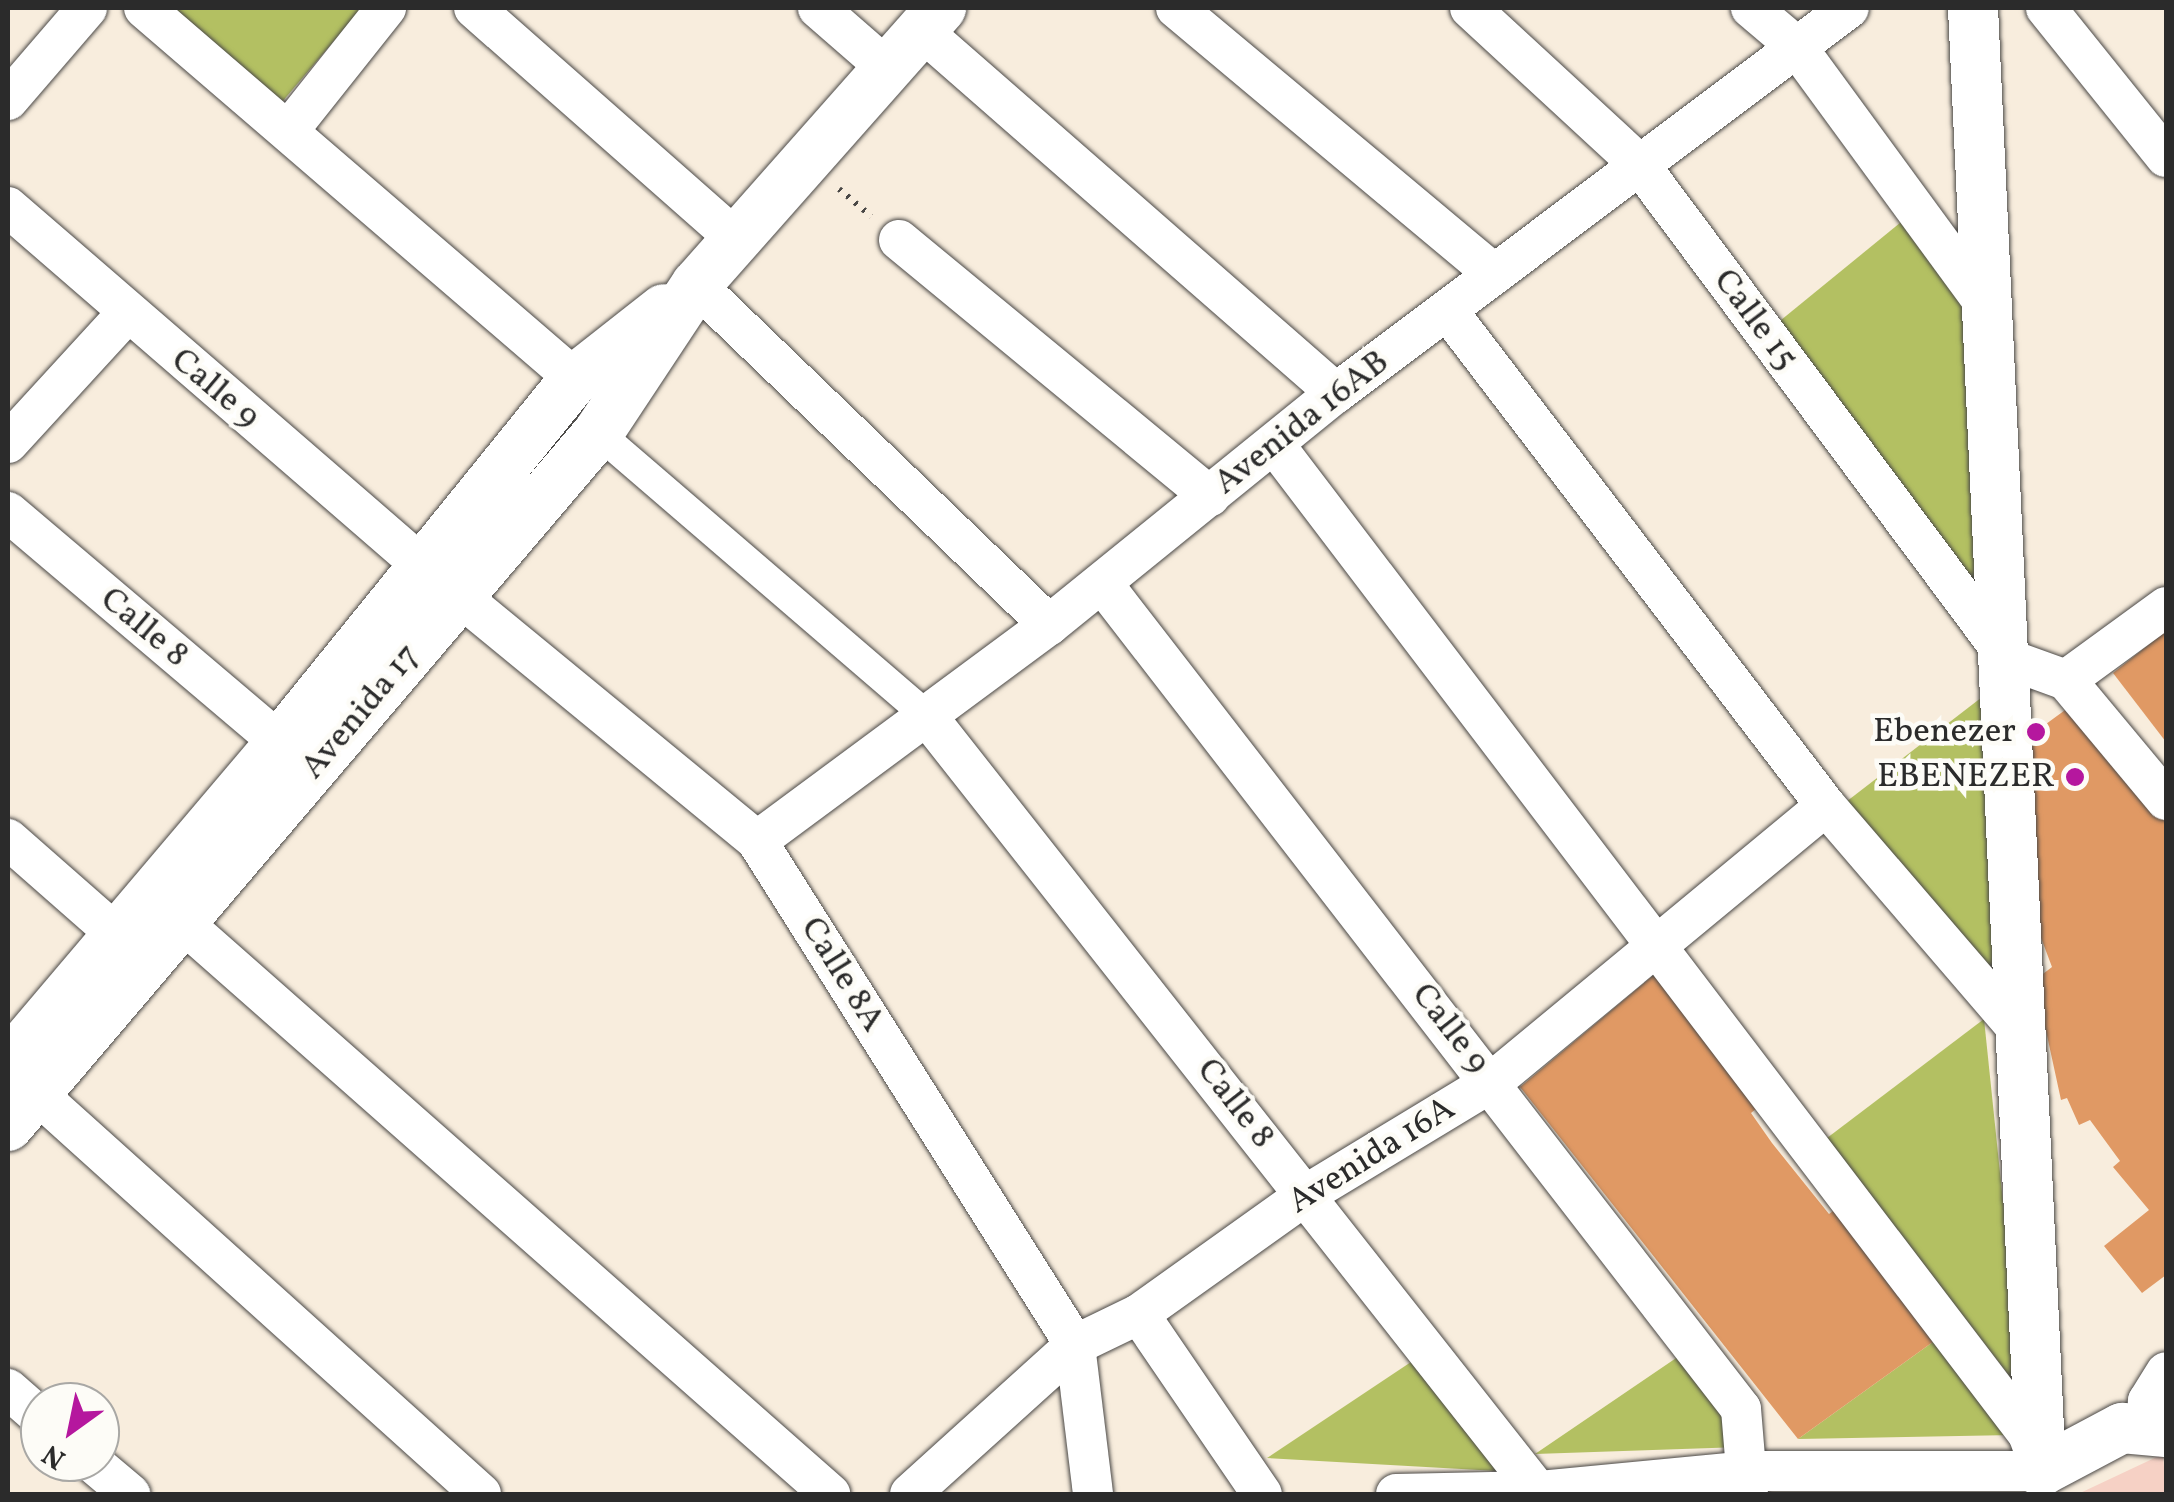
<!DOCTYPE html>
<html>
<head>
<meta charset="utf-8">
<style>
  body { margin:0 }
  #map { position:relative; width:2174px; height:1502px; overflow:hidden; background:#f8eddd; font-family:Vollkorn,serif }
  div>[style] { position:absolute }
  .built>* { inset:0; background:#f6d1c5 }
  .green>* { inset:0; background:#b3c062 }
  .building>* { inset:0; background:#e09964 }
  .path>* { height:6px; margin-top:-3px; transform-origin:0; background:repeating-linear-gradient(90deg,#4a4846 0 2.5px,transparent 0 10.5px) }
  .roads { filter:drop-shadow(0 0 2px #4a4846) drop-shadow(0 0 2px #4a4846) }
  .pedestrian>* { height:30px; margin:-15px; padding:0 15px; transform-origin:15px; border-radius:15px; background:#fff }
  .minor>* { height:40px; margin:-20px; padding:0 20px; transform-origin:20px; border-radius:20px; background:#fff }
  .tertiary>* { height:50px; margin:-25px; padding:0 25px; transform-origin:25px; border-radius:25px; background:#fff }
  .dots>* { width:28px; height:28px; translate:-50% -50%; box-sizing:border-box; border:5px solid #fdfcf7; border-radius:50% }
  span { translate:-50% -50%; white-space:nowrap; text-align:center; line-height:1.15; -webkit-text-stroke:9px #fdfcf7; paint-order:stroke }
  .street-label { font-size:35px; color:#2b2b2b }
  .poi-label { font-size:35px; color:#2b2b2b }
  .right { translate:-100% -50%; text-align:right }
  .frame { position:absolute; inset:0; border:10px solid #2b2b2b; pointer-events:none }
  .north { position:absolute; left:20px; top:1382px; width:100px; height:100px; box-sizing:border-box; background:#fdfcf7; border:2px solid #a9a8a5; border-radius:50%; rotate:213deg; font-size:28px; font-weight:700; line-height:40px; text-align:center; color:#2b2b2b }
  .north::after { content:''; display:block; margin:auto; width:35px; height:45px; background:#b5179e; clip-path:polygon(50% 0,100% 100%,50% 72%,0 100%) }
</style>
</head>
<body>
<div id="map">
  <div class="built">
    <i style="clip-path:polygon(2163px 1454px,2166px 1494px,2078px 1494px)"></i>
  </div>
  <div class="green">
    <i style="clip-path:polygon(170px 8px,362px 8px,282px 102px)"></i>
    <i style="clip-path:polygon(1906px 218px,1968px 301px,1983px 603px,1775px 325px)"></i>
    <i style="clip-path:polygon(1999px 684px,2006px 1001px,1842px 805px)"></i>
    <i style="clip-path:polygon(1984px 1019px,2023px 1394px,1827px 1138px)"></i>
    <i style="clip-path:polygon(1937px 1339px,2013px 1435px,1798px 1439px)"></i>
    <i style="clip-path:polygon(1685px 1352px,1741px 1447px,1535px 1454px)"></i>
    <i style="clip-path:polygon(1411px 1362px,1497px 1471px,1267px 1458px)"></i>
  </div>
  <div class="building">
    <i style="clip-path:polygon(2166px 631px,2166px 742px,2113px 673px)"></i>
    <i style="clip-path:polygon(2072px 705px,2166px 821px,2166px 1275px,2142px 1293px,2104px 1246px,2149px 1210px,2113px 1167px,2120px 1161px,2090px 1120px,2079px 1125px,2067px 1098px,2061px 1100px,2035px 980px,2052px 967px,2031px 911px,2016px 746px)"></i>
    <i style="clip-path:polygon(1662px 968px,1757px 1108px,1751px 1113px,1772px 1143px,1829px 1214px,1837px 1208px,1937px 1339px,1798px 1439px,1520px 1087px)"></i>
  </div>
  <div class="path">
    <i style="left:839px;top:189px;width:42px;rotate:40.2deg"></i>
  </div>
  <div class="roads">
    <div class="pedestrian">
      <i style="left:598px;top:433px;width:433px;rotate:40.7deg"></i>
    </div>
    <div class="minor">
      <i style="left:144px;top:8px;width:569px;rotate:40.72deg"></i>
      <i style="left:474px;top:8px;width:349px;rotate:41.4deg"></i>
      <i style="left:818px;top:8px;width:93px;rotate:41.1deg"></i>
      <i style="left:1176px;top:8px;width:415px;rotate:39.9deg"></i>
      <i style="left:1470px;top:8px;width:230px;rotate:42.7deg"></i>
      <i style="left:1639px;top:164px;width:617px;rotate:53.3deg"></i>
      <i style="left:2008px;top:659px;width:62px;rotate:19.9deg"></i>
      <i style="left:2066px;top:680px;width:124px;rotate:-36.1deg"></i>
      <i style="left:1751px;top:8px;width:59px;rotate:40.2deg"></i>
      <i style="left:1796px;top:46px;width:330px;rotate:53.8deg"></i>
      <i style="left:2046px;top:8px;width:191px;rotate:51.2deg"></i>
      <i style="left:922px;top:31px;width:550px;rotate:41.17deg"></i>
      <i style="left:8px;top:100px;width:121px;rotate:-49.3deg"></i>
      <i style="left:289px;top:130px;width:156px;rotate:-51.5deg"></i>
      <i style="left:8px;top:207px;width:552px;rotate:40.88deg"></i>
      <i style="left:425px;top:568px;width:430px;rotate:39.4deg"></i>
      <i style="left:757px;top:841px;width:596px;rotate:57.75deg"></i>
      <i style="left:1075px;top:1345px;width:150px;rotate:83.1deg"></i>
      <i style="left:899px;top:240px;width:403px;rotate:39.5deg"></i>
      <i style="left:696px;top:285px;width:490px;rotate:43.9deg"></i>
      <i style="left:1447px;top:310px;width:624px;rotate:52.62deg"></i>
      <i style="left:1826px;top:806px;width:291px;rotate:49.3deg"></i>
      <i style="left:8px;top:443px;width:175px;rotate:-47.5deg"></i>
      <i style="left:1274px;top:444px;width:1244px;rotate:52.71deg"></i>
      <i style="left:2028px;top:1434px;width:27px;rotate:70deg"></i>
      <i style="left:8px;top:512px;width:357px;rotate:40.3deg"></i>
      <i style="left:1102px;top:583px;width:1044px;rotate:52.27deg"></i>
      <i style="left:1741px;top:1409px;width:85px;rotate:85.3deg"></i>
      <i style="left:2066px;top:680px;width:156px;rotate:50.2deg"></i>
      <i style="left:926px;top:715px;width:992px;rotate:51.76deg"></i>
      <i style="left:8px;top:839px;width:144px;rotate:41.3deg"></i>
      <i style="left:757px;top:841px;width:363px;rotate:-36.5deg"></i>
      <i style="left:1049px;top:625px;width:369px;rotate:-39deg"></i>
      <i style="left:1336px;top:393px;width:641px;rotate:-36.89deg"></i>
      <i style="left:184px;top:924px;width:862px;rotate:41.42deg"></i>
      <i style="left:36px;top:1093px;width:599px;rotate:42.02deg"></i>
      <i style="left:1139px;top:1314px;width:218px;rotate:55.7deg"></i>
      <i style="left:8px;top:1389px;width:43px;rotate:41.2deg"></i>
      <i style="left:2147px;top:1426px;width:25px;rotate:-88deg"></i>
      <i style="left:2148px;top:1401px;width:34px;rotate:-58deg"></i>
      <i style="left:92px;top:1462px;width:50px;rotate:40.1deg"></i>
      <i style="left:910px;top:1494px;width:222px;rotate:-42.1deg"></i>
      <i style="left:1075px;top:1345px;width:71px;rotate:-25.8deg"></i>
      <i style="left:1139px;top:1314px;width:206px;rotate:-35.5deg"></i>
      <i style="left:1307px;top:1194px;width:216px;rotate:-31.2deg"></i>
      <i style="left:1492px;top:1082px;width:433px;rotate:-39.6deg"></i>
      <i style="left:1396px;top:1494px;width:144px;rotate:-1.2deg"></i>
      <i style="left:1540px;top:1491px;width:208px;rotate:-5.5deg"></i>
      <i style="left:1747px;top:1471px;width:294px"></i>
    </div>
    <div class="tertiary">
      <i style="left:1973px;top:8px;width:1465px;rotate:87.34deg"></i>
      <i style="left:2041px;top:1471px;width:92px;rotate:-28deg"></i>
      <i style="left:2122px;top:1428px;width:44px;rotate:5.2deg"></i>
      <i style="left:8px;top:1064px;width:421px;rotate:-49.7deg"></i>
      <i style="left:280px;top:743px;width:469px;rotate:-51deg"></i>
      <i style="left:575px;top:379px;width:113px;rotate:-38.2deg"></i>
      <i style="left:8px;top:1126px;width:910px;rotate:-49.59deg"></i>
      <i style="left:598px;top:433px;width:178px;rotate:-56.5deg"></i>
      <i style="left:696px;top:285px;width:370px;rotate:-48.5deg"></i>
    </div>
  </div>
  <div class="dots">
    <i style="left:2036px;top:732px;background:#b5179e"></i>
    <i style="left:2075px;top:777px;background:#b5179e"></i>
  </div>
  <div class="street-label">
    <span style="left:1755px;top:320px;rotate:53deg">Calle 15</span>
    <span style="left:215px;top:389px;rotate:40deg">Calle 9</span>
    <span style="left:1302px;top:423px;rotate:-38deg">Avenida 16AB</span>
    <span style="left:144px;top:628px;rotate:40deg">Calle 8</span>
    <span style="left:361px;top:712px;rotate:-50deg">Avenida 17</span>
    <span style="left:842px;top:975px;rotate:58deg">Calle 8A</span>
    <span style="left:1450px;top:1029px;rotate:52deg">Calle 9</span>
    <span style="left:1235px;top:1104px;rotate:52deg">Calle 8</span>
    <span style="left:1372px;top:1156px;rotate:-32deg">Avenida 16A</span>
  </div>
  <div class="poi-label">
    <span class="right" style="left:2016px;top:732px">Ebenezer</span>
    <span class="right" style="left:2055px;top:777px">EBENEZER</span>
  </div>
  <div class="frame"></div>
  <div class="north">N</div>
</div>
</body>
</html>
